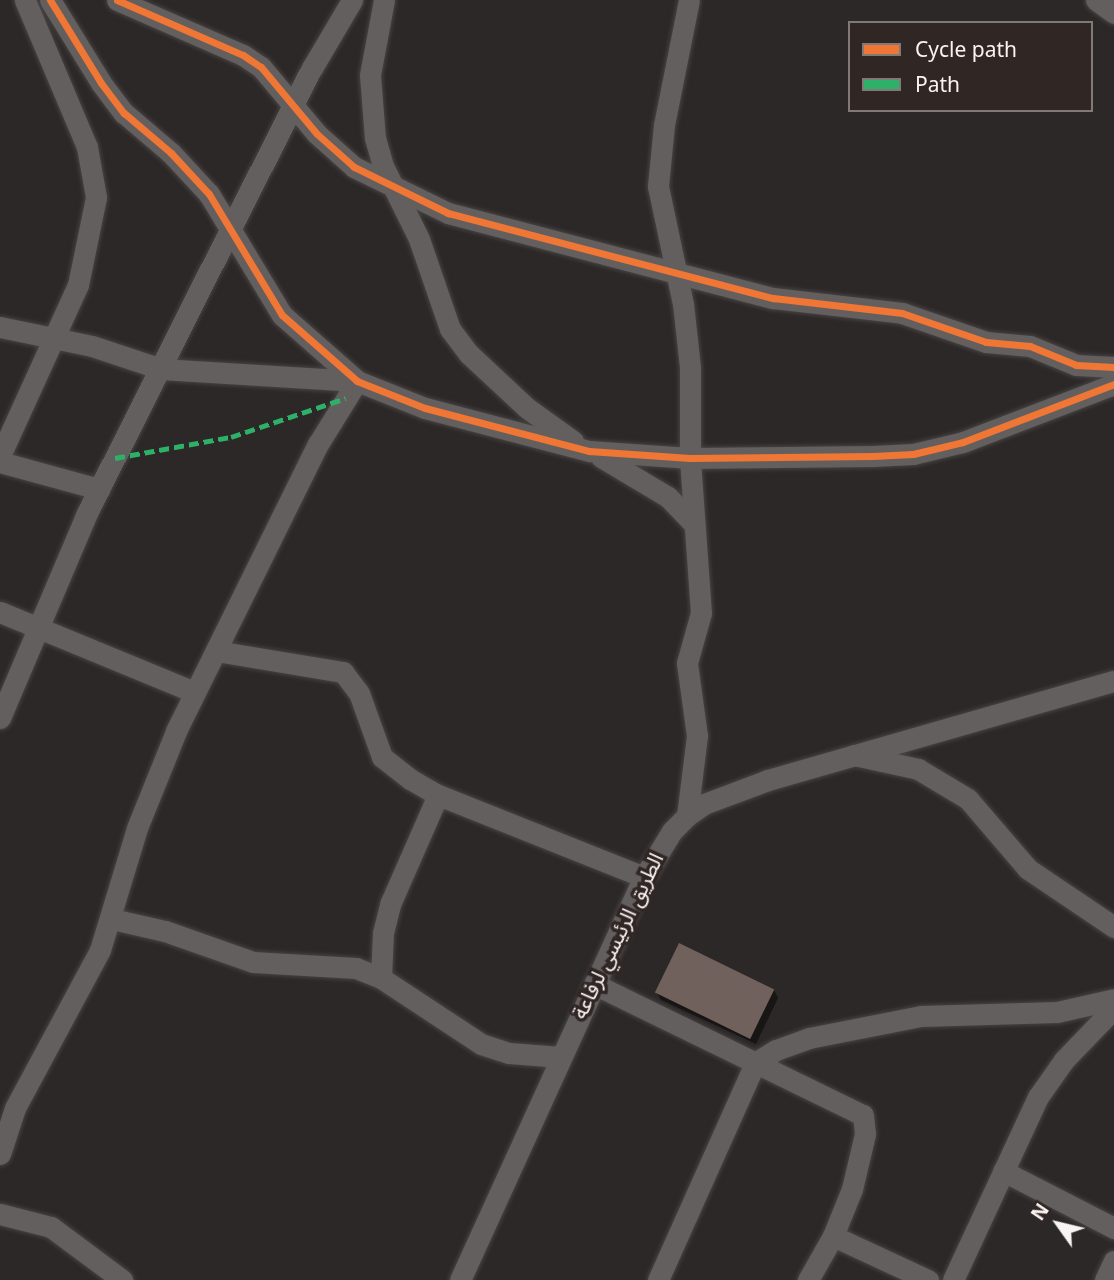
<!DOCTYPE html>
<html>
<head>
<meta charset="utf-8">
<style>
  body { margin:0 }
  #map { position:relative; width:1114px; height:1280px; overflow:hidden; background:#2d2828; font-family:Georgia,"Noto Sans Arabic",serif }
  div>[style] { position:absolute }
  .shadow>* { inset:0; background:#0007 }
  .building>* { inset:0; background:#71615d; transform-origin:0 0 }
  .roads { filter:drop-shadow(0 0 2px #474342) drop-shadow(0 0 2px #474342) }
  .minor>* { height:21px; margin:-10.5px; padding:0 10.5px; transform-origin:10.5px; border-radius:10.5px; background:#635f5e }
  .quiet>* { height:5px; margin-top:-2.5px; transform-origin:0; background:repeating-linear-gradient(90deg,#2db169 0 10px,transparent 0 15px) }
  .cycleway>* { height:7px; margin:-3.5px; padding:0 3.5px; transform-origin:3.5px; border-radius:3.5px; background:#f07635 }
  span { translate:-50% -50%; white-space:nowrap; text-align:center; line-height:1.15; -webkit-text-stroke:7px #302725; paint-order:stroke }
  .street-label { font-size:21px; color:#f9f3f1 }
  .legend { position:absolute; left:848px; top:21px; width:245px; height:91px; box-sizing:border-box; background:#302725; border:2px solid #807977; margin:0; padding:9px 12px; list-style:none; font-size:21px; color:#f9f3f1 }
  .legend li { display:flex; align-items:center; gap:14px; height:35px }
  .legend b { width:35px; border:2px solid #807977 }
  .north { position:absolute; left:1023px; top:1189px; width:70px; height:70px; -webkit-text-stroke:5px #302725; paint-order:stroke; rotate:304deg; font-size:19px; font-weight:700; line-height:28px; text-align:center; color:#f9f3f1 }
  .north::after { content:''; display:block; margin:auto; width:24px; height:32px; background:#f9f3f1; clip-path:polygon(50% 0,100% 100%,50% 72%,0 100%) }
</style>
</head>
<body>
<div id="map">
  <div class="shadow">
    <i style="clip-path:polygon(774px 990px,778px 998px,756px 1044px,661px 1000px,657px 993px)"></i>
  </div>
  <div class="building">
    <i style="left:679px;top:943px;width:106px;height:55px;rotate:26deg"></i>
  </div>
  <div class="roads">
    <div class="minor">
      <i style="left:50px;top:0;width:97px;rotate:58.4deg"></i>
      <i style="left:101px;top:83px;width:38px;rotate:53deg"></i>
      <i style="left:124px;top:113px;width:62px;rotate:40.4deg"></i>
      <i style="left:171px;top:153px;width:56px;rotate:47.2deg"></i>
      <i style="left:209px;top:194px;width:141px;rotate:58.9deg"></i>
      <i style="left:282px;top:315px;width:100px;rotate:41.3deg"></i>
      <i style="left:357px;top:381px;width:73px;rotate:21.7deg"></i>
      <i style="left:425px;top:408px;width:170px;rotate:14.7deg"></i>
      <i style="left:589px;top:451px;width:101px;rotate:4deg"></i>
      <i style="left:690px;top:458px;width:183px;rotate:-0.6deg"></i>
      <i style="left:873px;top:456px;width:40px;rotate:-2.9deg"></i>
      <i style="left:913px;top:454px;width:51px;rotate:-13.5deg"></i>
      <i style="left:963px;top:442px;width:162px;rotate:-21deg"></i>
      <i style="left:117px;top:0;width:137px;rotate:23.6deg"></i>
      <i style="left:243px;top:55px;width:22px;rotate:34deg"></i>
      <i style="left:261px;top:67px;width:87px;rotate:50.1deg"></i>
      <i style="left:317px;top:134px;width:50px;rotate:41.7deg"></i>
      <i style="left:354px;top:167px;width:105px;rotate:26.1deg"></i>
      <i style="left:448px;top:213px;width:336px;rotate:14.7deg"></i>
      <i style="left:773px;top:298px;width:130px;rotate:6.6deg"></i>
      <i style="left:902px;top:313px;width:89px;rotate:19deg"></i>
      <i style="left:986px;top:342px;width:44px;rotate:5.2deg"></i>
      <i style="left:1030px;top:346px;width:50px;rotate:22.4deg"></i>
      <i style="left:1076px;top:365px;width:38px;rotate:3deg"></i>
      <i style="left:384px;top:0;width:76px;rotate:100.6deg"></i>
      <i style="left:370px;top:75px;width:63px;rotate:85.5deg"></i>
      <i style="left:375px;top:138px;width:29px;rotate:74deg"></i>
      <i style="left:383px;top:166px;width:81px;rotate:63.7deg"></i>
      <i style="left:419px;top:239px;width:95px;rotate:71deg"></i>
      <i style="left:450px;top:329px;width:31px;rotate:53deg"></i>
      <i style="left:469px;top:354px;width:79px;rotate:43deg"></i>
      <i style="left:527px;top:408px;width:57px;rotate:35.7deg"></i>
      <i style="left:1096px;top:0;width:22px;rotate:36deg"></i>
      <i style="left:0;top:327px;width:94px;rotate:11.7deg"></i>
      <i style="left:92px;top:346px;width:73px;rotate:18.4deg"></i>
      <i style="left:161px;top:369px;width:196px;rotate:3.5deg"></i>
      <i style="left:0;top:456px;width:188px;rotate:-65.5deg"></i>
      <i style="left:78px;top:285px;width:90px;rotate:-78.4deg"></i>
      <i style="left:96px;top:197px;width:51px;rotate:-100.2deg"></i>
      <i style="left:87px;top:147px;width:160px;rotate:-112.9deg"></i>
      <i style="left:601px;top:457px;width:78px;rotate:30.8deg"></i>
      <i style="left:668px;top:497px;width:37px;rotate:46deg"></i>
      <i style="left:0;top:462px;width:103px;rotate:15.3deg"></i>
      <i style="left:0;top:612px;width:210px;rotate:22.4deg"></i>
      <i style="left:216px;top:651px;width:129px;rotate:9.4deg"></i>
      <i style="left:343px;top:672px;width:26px;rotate:53deg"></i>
      <i style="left:359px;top:693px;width:68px;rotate:70.2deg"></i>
      <i style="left:382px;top:757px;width:36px;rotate:38deg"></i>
      <i style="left:410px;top:779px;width:32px;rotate:30deg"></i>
      <i style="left:438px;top:795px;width:222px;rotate:21.7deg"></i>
      <i style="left:0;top:718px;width:223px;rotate:-67deg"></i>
      <i style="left:87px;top:513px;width:499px;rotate:-63.2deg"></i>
      <i style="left:312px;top:68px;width:79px;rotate:-59.5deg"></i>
      <i style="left:854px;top:755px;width:66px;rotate:12.3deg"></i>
      <i style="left:918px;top:769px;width:58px;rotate:31deg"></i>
      <i style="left:968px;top:799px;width:92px;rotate:49.4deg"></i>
      <i style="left:1028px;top:869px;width:104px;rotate:34deg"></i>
      <i style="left:687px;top:816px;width:81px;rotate:-82.9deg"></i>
      <i style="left:697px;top:736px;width:74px;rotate:-97.8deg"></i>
      <i style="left:687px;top:663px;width:52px;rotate:-74.4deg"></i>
      <i style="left:701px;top:613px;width:155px;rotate:-94.1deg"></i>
      <i style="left:690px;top:458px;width:91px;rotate:-90deg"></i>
      <i style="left:690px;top:367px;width:63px;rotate:-96.3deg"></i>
      <i style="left:683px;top:304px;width:121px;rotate:-102deg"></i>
      <i style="left:658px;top:186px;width:61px;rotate:-84.4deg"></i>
      <i style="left:664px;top:125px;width:127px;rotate:-78.7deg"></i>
      <i style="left:112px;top:919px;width:54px;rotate:12.8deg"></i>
      <i style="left:165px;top:931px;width:93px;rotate:19.4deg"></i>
      <i style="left:253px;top:962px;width:103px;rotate:3.3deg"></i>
      <i style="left:356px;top:968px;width:27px;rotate:22deg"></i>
      <i style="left:381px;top:978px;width:120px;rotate:33.4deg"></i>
      <i style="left:481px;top:1044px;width:29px;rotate:18deg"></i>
      <i style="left:509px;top:1053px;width:52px;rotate:4.4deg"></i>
      <i style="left:381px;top:978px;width:45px;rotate:-87.5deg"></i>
      <i style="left:383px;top:933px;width:32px;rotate:-76deg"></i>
      <i style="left:391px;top:902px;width:117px;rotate:-66.3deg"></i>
      <i style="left:594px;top:984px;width:299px;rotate:26deg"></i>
      <i style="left:863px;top:1115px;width:19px;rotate:84deg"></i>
      <i style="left:865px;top:1134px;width:57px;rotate:103.3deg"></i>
      <i style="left:852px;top:1189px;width:51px;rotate:112deg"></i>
      <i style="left:833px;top:1236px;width:51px;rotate:119.6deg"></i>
      <i style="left:0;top:1154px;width:48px;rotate:-71.9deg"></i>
      <i style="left:15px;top:1108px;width:179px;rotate:-61.7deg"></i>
      <i style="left:100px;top:950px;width:127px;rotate:-73.1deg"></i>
      <i style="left:137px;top:828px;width:107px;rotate:-68deg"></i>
      <i style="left:177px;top:729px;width:318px;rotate:-63.7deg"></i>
      <i style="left:318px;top:444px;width:74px;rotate:-58.2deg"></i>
      <i style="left:1003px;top:1171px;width:125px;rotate:27.2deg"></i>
      <i style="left:0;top:1214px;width:53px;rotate:14.3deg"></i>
      <i style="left:51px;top:1227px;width:89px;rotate:36.7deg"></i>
      <i style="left:833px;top:1236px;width:105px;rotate:24.9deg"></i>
      <i style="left:460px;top:1280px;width:443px;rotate:-65.5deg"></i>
      <i style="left:644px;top:877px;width:54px;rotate:-58.7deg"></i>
      <i style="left:672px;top:831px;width:21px;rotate:-45deg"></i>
      <i style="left:687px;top:816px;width:21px;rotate:-35deg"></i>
      <i style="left:704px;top:804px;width:68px;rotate:-20.6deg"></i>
      <i style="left:768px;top:780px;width:360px;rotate:-16deg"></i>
      <i style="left:658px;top:1280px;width:238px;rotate:-65.9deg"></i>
      <i style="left:755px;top:1063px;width:25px;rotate:-32deg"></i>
      <i style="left:776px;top:1050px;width:35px;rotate:-20deg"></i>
      <i style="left:809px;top:1038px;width:114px;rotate:-11.1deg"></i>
      <i style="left:921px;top:1016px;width:136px;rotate:-1.7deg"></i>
      <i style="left:1057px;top:1012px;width:58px;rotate:-12.8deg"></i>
      <i style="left:953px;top:1280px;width:202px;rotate:-65.1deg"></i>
      <i style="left:1038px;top:1097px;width:45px;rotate:-54.9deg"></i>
      <i style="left:1064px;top:1060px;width:72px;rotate:-46.1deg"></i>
      <i style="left:1105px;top:1280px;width:21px;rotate:-65deg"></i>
    </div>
  </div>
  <div class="quiet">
    <i style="left:115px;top:458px;width:118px;rotate:-10.3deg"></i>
    <i style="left:231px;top:437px;width:121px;rotate:-18.7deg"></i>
  </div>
  <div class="cycleway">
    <i style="left:50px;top:0;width:97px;rotate:58.4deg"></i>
    <i style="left:101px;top:83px;width:38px;rotate:53deg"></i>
    <i style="left:124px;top:113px;width:62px;rotate:40.4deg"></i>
    <i style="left:171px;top:153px;width:56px;rotate:47.2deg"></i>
    <i style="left:209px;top:194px;width:141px;rotate:58.9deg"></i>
    <i style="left:282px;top:315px;width:100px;rotate:41.3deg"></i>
    <i style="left:357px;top:381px;width:73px;rotate:21.7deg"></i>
    <i style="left:425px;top:408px;width:170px;rotate:14.7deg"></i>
    <i style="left:589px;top:451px;width:101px;rotate:4deg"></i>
    <i style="left:690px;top:458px;width:183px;rotate:-0.6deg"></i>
    <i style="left:873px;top:456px;width:40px;rotate:-2.9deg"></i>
    <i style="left:913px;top:454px;width:51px;rotate:-13.5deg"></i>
    <i style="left:963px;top:442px;width:162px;rotate:-21deg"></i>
    <i style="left:117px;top:0;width:137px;rotate:23.6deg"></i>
    <i style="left:243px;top:55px;width:22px;rotate:34deg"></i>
    <i style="left:261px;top:67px;width:87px;rotate:50.1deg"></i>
    <i style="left:317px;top:134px;width:50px;rotate:41.7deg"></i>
    <i style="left:354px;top:167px;width:105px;rotate:26.1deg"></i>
    <i style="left:448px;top:213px;width:336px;rotate:14.7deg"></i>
    <i style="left:773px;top:298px;width:130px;rotate:6.6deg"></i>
    <i style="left:902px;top:313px;width:89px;rotate:19deg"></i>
    <i style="left:986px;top:342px;width:44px;rotate:5.2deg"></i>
    <i style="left:1030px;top:346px;width:50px;rotate:22.4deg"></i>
    <i style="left:1076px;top:365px;width:38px;rotate:3deg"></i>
  </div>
  <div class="street-label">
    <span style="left:618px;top:936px;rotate:-64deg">الطريق الرئيسي لرفاعة</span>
  </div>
  <ul class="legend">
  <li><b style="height:9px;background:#f07635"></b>Cycle path</li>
  <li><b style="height:9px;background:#2db169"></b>Path</li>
  </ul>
  <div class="north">N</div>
</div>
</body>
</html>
